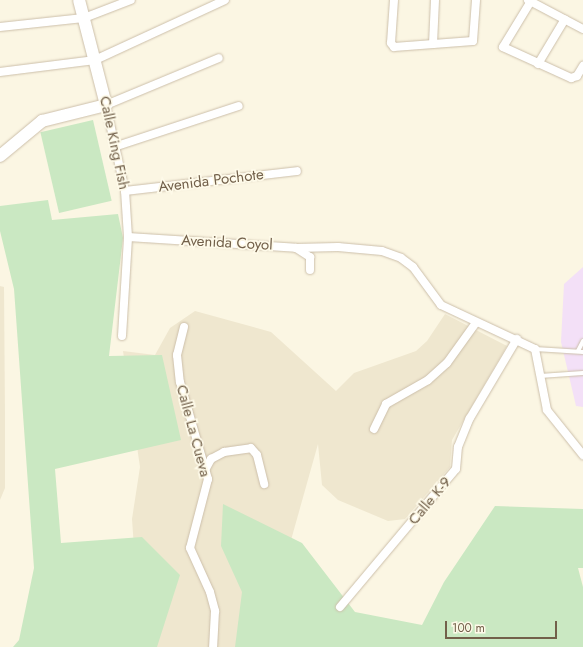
<!DOCTYPE html>
<html>
<head>
<meta charset="utf-8">
<style>
  body { margin:0 }
  #map { position:relative; width:583px; height:647px; overflow:hidden; background:#fbf6e3; font-family:Jost,sans-serif }
  div>[style] { position:absolute }
  .residential>* { inset:0; background:#efe7cf }
  .education>* { inset:0; background:#f3e0f7 }
  .green>* { inset:0; background:#cae8c2; transform-origin:0 0 }
  .roads { filter:drop-shadow(0 0 1px #ccbfaa) drop-shadow(0 0 1px #ccbfaa) }
  .lane>* { height:4px; margin:-2px; padding:0 2px; transform-origin:2px; border-radius:2px; background:#fff }
  .street>* { height:8px; margin:-4px; padding:0 4px; transform-origin:4px; border-radius:4px; background:#fff }
  .secondary>* { height:12px; margin:-6px; padding:0 6px; transform-origin:6px; border-radius:6px; background:#fff }
  span { translate:-50% -50%; white-space:nowrap; text-align:center; line-height:1.15; -webkit-text-stroke:3.5px #fefae9; paint-order:stroke }
  .street-label { font-size:15px; color:#72604a }
  .scale { position:absolute; left:445px; top:621px; width:112px; height:18px; box-sizing:border-box; border:2px solid #72604a; border-top:0; padding-left:5px; font-size:12px; line-height:14px; white-space:nowrap; color:#72604a; -webkit-text-stroke:3px #fefae9; paint-order:stroke }
</style>
</head>
<body>
<div id="map">
  <div class="residential">
    <i style="clip-path:polygon(0 286px,4px 287px,5px 416px,5px 488px,0 500px)"></i>
    <i style="clip-path:polygon(195px 311px,271px 332px,336px 391px,354px 373px,416px 351px,427px 341px,445px 314px,507px 346px,452px 440px,450px 467px,405px 519px,388px 521px,338px 500px,322px 485px,318px 444px,261px 647px,126px 647px,138px 605px,132px 519px,140px 467px,123px 351px,155px 355px,170px 328px)"></i>
  </div>
  <div class="education">
    <i style="clip-path:polygon(583px 267px,583px 407px,576px 406px,561px 342px,564px 284px)"></i>
  </div>
  <div class="green">
    <i style="left:93px;top:120px;width:83px;height:54px;rotate:77deg"></i>
    <i style="clip-path:polygon(48px 200px,52px 220px,118px 214px,123px 238px,109px 356px,162px 355px,181px 440px,55px 469px,61px 543px,142px 537px,180px 575px,157px 647px,13px 647px,19px 640px,34px 568px,14px 289px,0 231px,0 206px)"></i>
    <i style="clip-path:polygon(223px 504px,302px 543px,355px 612px,422px 625px,444px 582px,495px 506px,583px 509px,583px 568px,578px 568px,583px 587px,583px 647px,235px 647px,242px 592px,221px 546px)"></i>
  </div>
  <div class="roads">
    <div class="lane">
      <i style="left:535px;top:349px;width:48px;rotate:3.6deg"></i>
      <i style="left:578px;top:351px;width:11px;rotate:-63deg"></i>
      <i style="left:540px;top:376px;width:43px;rotate:-4deg"></i>
    </div>
    <div class="street">
      <i style="left:394px;top:0;width:43px;rotate:94deg"></i>
      <i style="left:391px;top:43px;width:5px;rotate:53deg"></i>
      <i style="left:394px;top:47px;width:79px;rotate:-4.3deg"></i>
      <i style="left:473px;top:41px;width:41px;rotate:-85.8deg"></i>
      <i style="left:528px;top:0;width:62px;rotate:27.8deg"></i>
      <i style="left:531px;top:1px;width:54px;rotate:121.3deg"></i>
      <i style="left:503px;top:47px;width:75px;rotate:24.5deg"></i>
      <i style="left:571px;top:78px;width:6px;rotate:-18deg"></i>
      <i style="left:577px;top:76px;width:12px;rotate:-59deg"></i>
      <i style="left:0;top:27px;width:84px;rotate:-6.1deg"></i>
      <i style="left:84px;top:18px;width:50px;rotate:-21deg"></i>
      <i style="left:433px;top:44px;width:44px;rotate:-87.4deg"></i>
      <i style="left:538px;top:64px;width:52px;rotate:-59deg"></i>
      <i style="left:0;top:72px;width:96px;rotate:-7.2deg"></i>
      <i style="left:95px;top:60px;width:143px;rotate:-24.8deg"></i>
      <i style="left:117px;top:146px;width:128px;rotate:-18.2deg"></i>
      <i style="left:125px;top:191px;width:173px;rotate:-6.6deg"></i>
      <i style="left:128px;top:237px;width:168px;rotate:3.7deg"></i>
      <i style="left:296px;top:248px;width:17px;rotate:33deg"></i>
      <i style="left:310px;top:257px;width:13px;rotate:90deg"></i>
      <i style="left:296px;top:248px;width:42px;rotate:-1.4deg"></i>
      <i style="left:338px;top:247px;width:44px;rotate:5.2deg"></i>
      <i style="left:382px;top:251px;width:20px;rotate:20deg"></i>
      <i style="left:401px;top:258px;width:15px;rotate:37deg"></i>
      <i style="left:413px;top:267px;width:47px;rotate:53.6deg"></i>
      <i style="left:441px;top:305px;width:104px;rotate:25.1deg"></i>
      <i style="left:535px;top:349px;width:62px;rotate:78.9deg"></i>
      <i style="left:547px;top:410px;width:58px;rotate:51.3deg"></i>
      <i style="left:184px;top:327px;width:29px;rotate:104deg"></i>
      <i style="left:177px;top:355px;width:27px;rotate:84deg"></i>
      <i style="left:180px;top:382px;width:101px;rotate:73.9deg"></i>
      <i style="left:208px;top:479px;width:71px;rotate:104.6deg"></i>
      <i style="left:190px;top:548px;width:48px;rotate:65.6deg"></i>
      <i style="left:210px;top:592px;width:20px;rotate:75deg"></i>
      <i style="left:215px;top:611px;width:36px;rotate:93deg"></i>
      <i style="left:122px;top:336px;width:99px;rotate:-86.5deg"></i>
      <i style="left:128px;top:237px;width:46px;rotate:-93.7deg"></i>
      <i style="left:125px;top:191px;width:88px;rotate:-102.5deg"></i>
      <i style="left:106px;top:105px;width:122px;rotate:-22.6deg"></i>
      <i style="left:374px;top:429px;width:28px;rotate:-64deg"></i>
      <i style="left:386px;top:404px;width:48px;rotate:-29.7deg"></i>
      <i style="left:428px;top:380px;width:25px;rotate:-42deg"></i>
      <i style="left:447px;top:363px;width:48px;rotate:-54.3deg"></i>
      <i style="left:205px;top:470px;width:13px;rotate:-61deg"></i>
      <i style="left:211px;top:459px;width:15px;rotate:-28deg"></i>
      <i style="left:224px;top:452px;width:27px;rotate:-8deg"></i>
      <i style="left:251px;top:448px;width:9px;rotate:49deg"></i>
      <i style="left:257px;top:455px;width:30px;rotate:76deg"></i>
      <i style="left:340px;top:607px;width:180px;rotate:-50deg"></i>
      <i style="left:456px;top:469px;width:22px;rotate:-85deg"></i>
      <i style="left:458px;top:447px;width:31px;rotate:-68deg"></i>
      <i style="left:470px;top:418px;width:92px;rotate:-59.3deg"></i>
    </div>
    <div class="secondary">
      <i style="left:0;top:156px;width:55px;rotate:-39.8deg"></i>
      <i style="left:42px;top:121px;width:66px;rotate:-14deg"></i>
      <i style="left:106px;top:105px;width:108px;rotate:-104.4deg"></i>
    </div>
  </div>
  <div class="street-label">
    <span style="left:114px;top:143px;rotate:78deg">Calle King Fish</span>
    <span style="left:211px;top:181px;rotate:-7deg">Avenida Pochote</span>
    <span style="left:227px;top:243px;rotate:3deg">Avenida Coyol</span>
    <span style="left:193px;top:431px;rotate:75deg">Calle La Cueva</span>
    <span style="left:430px;top:501px;rotate:-50deg">Calle K-9</span>
  </div>
  <div class="scale">100 m</div>
</div>
</body>
</html>
